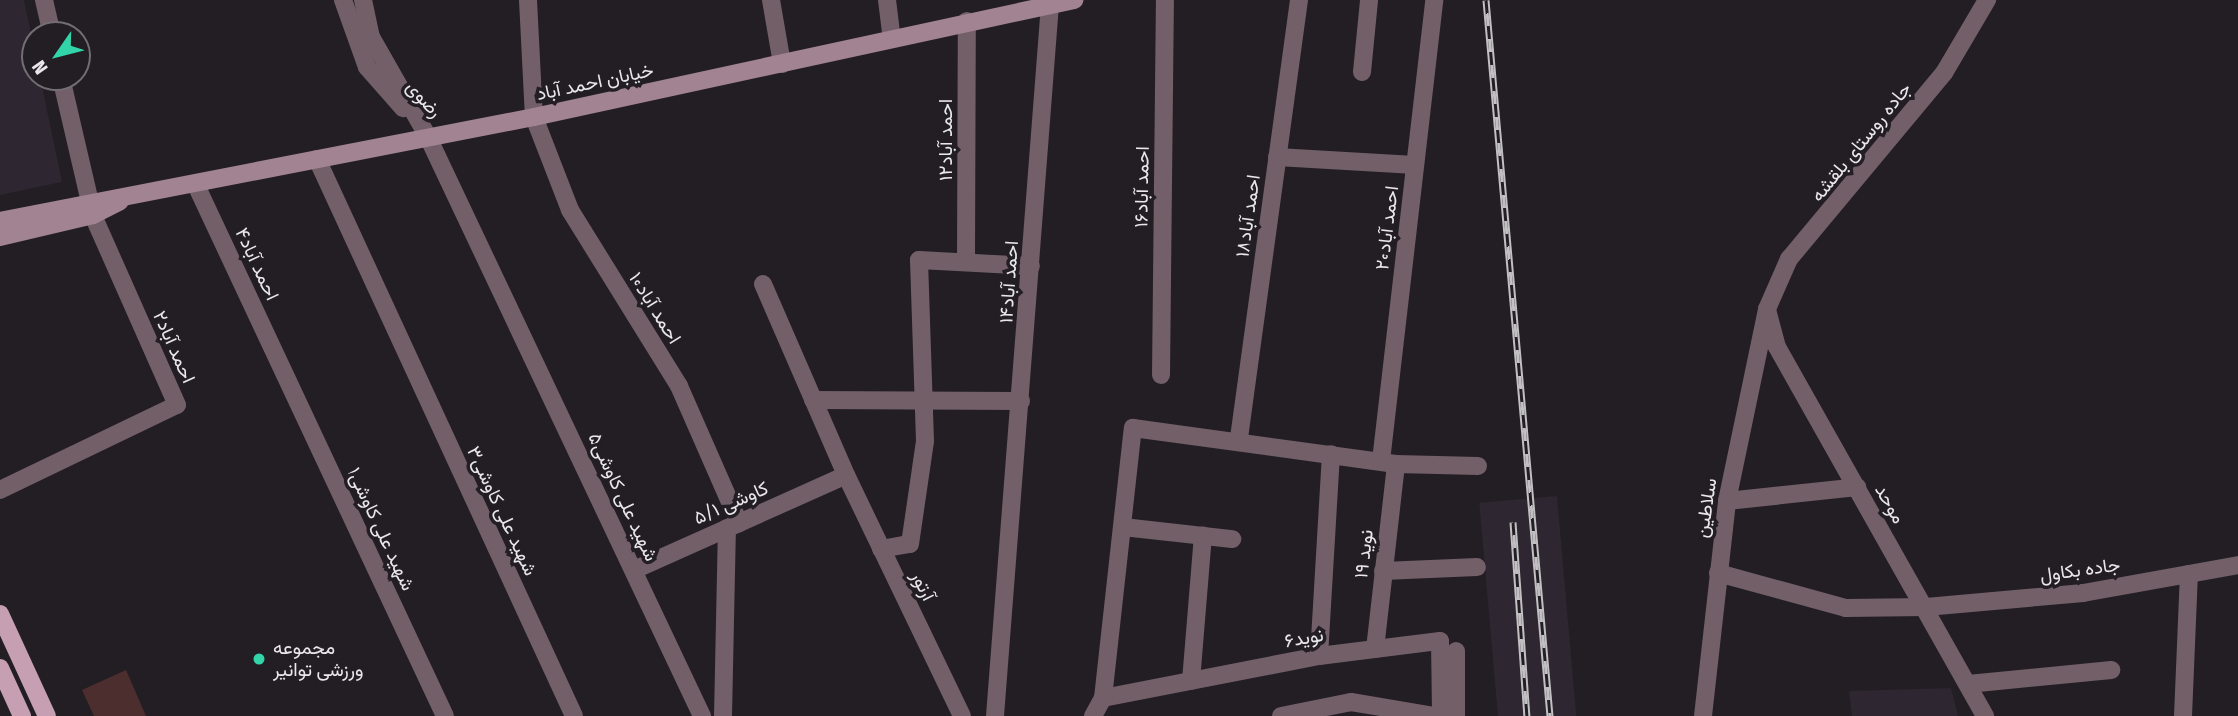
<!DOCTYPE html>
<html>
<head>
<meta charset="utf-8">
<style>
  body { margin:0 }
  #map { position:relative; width:2238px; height:716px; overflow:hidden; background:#221e23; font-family:"Fira Sans Condensed",Vazirmatn,sans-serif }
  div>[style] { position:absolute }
  .built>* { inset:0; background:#2e2630; transform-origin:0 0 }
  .green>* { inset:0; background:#4d2e2f }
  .minor>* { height:18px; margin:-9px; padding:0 9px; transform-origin:9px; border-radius:9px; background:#725f68 }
  .tertiary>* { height:18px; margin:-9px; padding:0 9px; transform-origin:9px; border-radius:9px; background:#725f68 }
  .secondary>* { height:18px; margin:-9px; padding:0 9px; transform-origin:9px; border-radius:9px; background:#a18391 }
  .primary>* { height:18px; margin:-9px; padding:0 9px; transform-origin:9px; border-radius:9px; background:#c69fb2 }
  .rail>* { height:7px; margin-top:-3.5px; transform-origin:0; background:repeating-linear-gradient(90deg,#221e23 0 13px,#c2c0c3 0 26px); box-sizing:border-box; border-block:2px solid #c2c0c3 }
  .dots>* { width:19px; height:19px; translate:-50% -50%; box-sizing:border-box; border:4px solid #221e23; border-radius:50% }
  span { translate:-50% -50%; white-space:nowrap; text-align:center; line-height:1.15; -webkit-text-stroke:7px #221e23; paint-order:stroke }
  .street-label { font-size:19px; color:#e9e7ea }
  .poi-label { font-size:19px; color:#e9e7ea }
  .left { translate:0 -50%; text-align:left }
  .north { position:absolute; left:21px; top:21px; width:70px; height:70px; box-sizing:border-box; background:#221e23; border:2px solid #726e73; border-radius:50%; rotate:235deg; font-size:19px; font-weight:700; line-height:28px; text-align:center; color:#e9e7ea }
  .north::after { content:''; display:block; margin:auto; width:24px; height:32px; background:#32d4a9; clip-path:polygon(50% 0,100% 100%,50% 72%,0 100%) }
</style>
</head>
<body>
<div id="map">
  <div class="built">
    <i style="clip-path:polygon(0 0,24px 0,62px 182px,0 195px)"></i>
    <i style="left:1557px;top:496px;width:221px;height:78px;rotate:85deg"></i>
    <i style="clip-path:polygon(1951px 688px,1958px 716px,1852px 716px,1849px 691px)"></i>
  </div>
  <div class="green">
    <i style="clip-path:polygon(126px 670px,146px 716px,94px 716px,82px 690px)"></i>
  </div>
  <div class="minor">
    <i style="left:44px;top:0;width:36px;rotate:77deg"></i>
    <i style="left:343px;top:0;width:71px;rotate:70.3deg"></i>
    <i style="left:367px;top:67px;width:55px;rotate:48.7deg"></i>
    <i style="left:363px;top:0;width:38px;rotate:78deg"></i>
    <i style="left:371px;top:37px;width:115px;rotate:60.3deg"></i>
    <i style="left:428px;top:137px;width:641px;rotate:64.68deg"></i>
    <i style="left:528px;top:0;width:117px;rotate:87.1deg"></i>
    <i style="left:534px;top:117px;width:100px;rotate:68.8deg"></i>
    <i style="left:570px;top:210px;width:207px;rotate:58.2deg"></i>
    <i style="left:679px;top:386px;width:150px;rotate:66.3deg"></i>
    <i style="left:771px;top:0;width:65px;rotate:80.2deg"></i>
    <i style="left:887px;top:0;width:39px;rotate:83deg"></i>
    <i style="left:1362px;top:72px;width:72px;rotate:-84.4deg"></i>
    <i style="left:1277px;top:157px;width:138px;rotate:3.3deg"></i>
    <i style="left:317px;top:159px;width:613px;rotate:65.23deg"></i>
    <i style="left:196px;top:185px;width:586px;rotate:64.88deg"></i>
    <i style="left:966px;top:259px;width:238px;rotate:-89.8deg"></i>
    <i style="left:763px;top:284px;width:208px;rotate:66.5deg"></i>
    <i style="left:846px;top:475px;width:267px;rotate:64.3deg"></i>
    <i style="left:1161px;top:375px;width:375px;rotate:-89.4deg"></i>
    <i style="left:813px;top:400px;width:208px;rotate:0.3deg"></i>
    <i style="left:1239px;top:438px;width:442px;rotate:-82.2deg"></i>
    <i style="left:1381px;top:461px;width:464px;rotate:-83.4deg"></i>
    <i style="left:0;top:490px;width:196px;rotate:-25.7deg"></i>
    <i style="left:177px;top:405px;width:208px;rotate:-113.9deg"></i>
    <i style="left:93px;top:215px;width:142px;rotate:-103.1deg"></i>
    <i style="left:1727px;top:501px;width:131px;rotate:-6.1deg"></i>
    <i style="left:1123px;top:527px;width:110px;rotate:6.3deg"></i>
    <i style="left:881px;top:549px;width:29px;rotate:-10deg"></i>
    <i style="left:910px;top:544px;width:104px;rotate:-81.7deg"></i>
    <i style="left:925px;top:441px;width:181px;rotate:-91.9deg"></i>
    <i style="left:919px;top:260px;width:112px;rotate:3.1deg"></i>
    <i style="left:634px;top:570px;width:232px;rotate:-24.1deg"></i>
    <i style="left:1383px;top:571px;width:94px;rotate:-2.4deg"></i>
    <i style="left:1718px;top:573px;width:133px;rotate:15.3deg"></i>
    <i style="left:1846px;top:608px;width:80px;rotate:-0.7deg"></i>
    <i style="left:1926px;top:607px;width:158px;rotate:-5.1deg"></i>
    <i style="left:2083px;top:593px;width:158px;rotate:-10.2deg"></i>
    <i style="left:1375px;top:649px;width:186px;rotate:-83.5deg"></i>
    <i style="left:1319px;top:656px;width:202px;rotate:-86.6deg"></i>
    <i style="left:1191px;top:681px;width:146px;rotate:-85.3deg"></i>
    <i style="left:1968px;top:684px;width:144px;rotate:-5.6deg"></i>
    <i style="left:1103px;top:698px;width:220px;rotate:-11deg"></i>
    <i style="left:1319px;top:656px;width:122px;rotate:-7.1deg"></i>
    <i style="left:1440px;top:641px;width:75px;rotate:89.2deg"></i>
    <i style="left:723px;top:716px;width:188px;rotate:-88.8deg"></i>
    <i style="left:995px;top:716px;width:714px;rotate:-85.58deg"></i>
    <i style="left:1093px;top:716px;width:21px;rotate:-61deg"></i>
    <i style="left:1103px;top:698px;width:272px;rotate:-83.7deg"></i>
    <i style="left:1133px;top:428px;width:265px;rotate:7.8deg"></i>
    <i style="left:1396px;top:464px;width:82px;rotate:1.4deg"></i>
    <i style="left:1281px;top:716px;width:71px;rotate:-11.3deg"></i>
    <i style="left:1351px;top:702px;width:85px;rotate:9.5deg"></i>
    <i style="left:1456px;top:716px;width:65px;rotate:-90deg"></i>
    <i style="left:1703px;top:716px;width:216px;rotate:-83.6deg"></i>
    <i style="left:1727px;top:501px;width:196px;rotate:-78.2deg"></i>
    <i style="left:2183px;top:716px;width:142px;rotate:-87.6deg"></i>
  </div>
  <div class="tertiary">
    <i style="left:1985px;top:716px;width:424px;rotate:-119.4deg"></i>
    <i style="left:1777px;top:347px;width:39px;rotate:-105deg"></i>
    <i style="left:1767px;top:309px;width:55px;rotate:-66.3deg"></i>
    <i style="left:1789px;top:259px;width:242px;rotate:-50.2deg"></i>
    <i style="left:1944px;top:73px;width:85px;rotate:-59.5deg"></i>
  </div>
  <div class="secondary">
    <i style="left:0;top:221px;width:544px;rotate:-11.02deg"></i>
    <i style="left:534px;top:117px;width:553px;rotate:-12.23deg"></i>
    <i style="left:0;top:237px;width:96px;rotate:-13.3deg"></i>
    <i style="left:93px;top:215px;width:30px;rotate:-27deg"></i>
  </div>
  <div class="primary">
    <i style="left:0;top:614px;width:112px;rotate:65.3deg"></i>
    <i style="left:0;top:668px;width:53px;rotate:65.4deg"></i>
  </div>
  <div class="rail">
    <i style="left:1486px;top:0;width:719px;rotate:84.89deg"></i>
    <i style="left:1513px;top:522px;width:195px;rotate:85.9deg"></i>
  </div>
  <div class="dots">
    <i style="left:259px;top:659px;background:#32d4a9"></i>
  </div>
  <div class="street-label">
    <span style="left:595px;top:82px;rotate:-12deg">خیابان احمد آباد</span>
    <span style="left:424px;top:99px;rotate:48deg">رضوی</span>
    <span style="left:946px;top:140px;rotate:-90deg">احمد آباد۱۲</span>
    <span style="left:1861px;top:142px;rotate:-51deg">جاده روستای بلقشه</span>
    <span style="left:1142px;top:187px;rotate:-89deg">احمد آباد۱۶</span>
    <span style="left:1248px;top:216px;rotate:-82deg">احمد آباد۱۸</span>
    <span style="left:1387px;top:228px;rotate:-83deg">احمد آباد۲۰</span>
    <span style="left:257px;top:264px;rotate:65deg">احمد آباد۴</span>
    <span style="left:1009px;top:282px;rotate:-86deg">احمد آباد۱۴</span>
    <span style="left:655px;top:308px;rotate:58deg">احمد آباد۱۰</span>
    <span style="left:174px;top:347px;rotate:66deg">احمد آباد۲</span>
    <span style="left:623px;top:497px;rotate:65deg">شهید علی کاوشی۵</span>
    <span style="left:731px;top:503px;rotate:-24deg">کاوشی ۵/۱</span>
    <span style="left:1890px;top:504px;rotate:60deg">موحد</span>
    <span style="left:1706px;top:508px;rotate:-81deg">سلاطین</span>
    <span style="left:502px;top:511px;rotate:65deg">شهید علی کاوشی۳</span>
    <span style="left:381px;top:529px;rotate:65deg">شهید علی کاوشی۱</span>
    <span style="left:1364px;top:554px;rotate:-83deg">نوید ۱۹</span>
    <span style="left:2080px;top:570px;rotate:-8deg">جاده بکاول</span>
    <span style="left:923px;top:586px;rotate:64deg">آرتور</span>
    <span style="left:1304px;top:638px;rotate:-10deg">نوید۶</span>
  </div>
  <div class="poi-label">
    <span class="left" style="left:273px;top:659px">مجموعه<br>ورزشی توانیر</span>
  </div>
  <div class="north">N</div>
</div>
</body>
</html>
